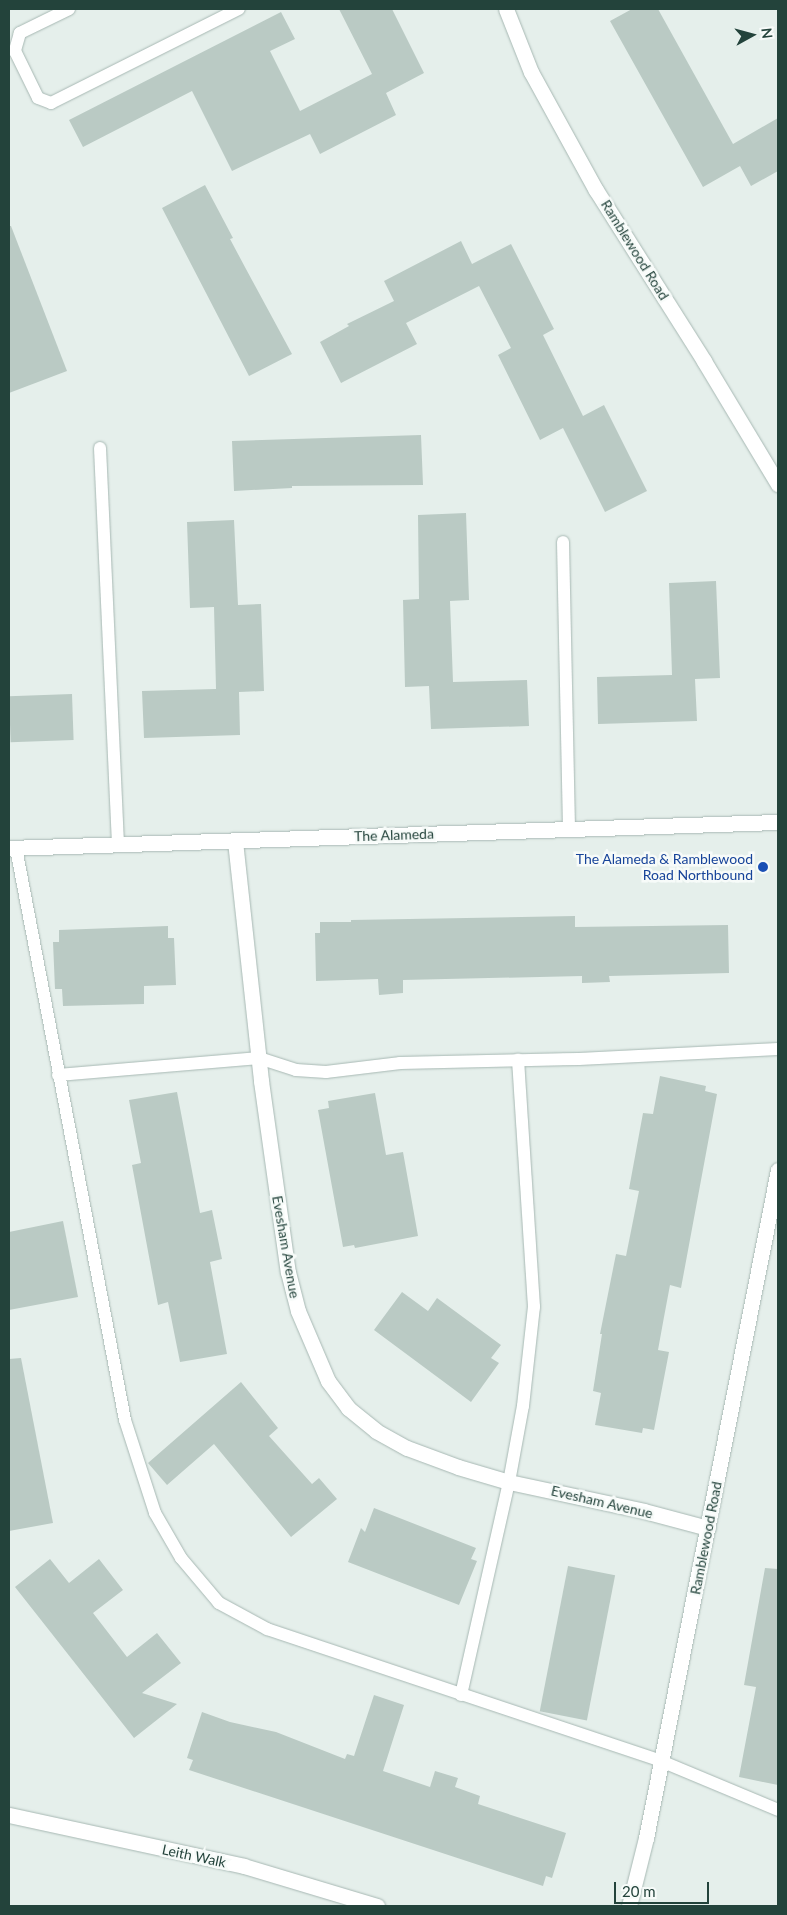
<!DOCTYPE html>
<html>
<head>
<meta charset="utf-8">
<style>
  body { margin:0 }
  #map { position:relative; width:787px; height:1915px; overflow:hidden; background:#e5efeb; font-family:Lato,sans-serif }
  div>[style] { position:absolute }
  .building>* { inset:0; background:#bacac4; transform-origin:0 0 }
  .roads { filter:drop-shadow(0 0 1px #a7b8b3) drop-shadow(0 0 1px #a7b8b3) }
  .lane>* { height:12px; margin:-6px; padding:0 6px; transform-origin:6px; border-radius:6px; background:#fff }
  .street>* { height:15px; margin:-7.5px; padding:0 7.5px; transform-origin:7.5px; border-radius:7.5px; background:#fff }
  .secondary>* { height:15px; margin:-7.5px; padding:0 7.5px; transform-origin:7.5px; border-radius:7.5px; background:#fff }
  .dots>* { width:14px; height:14px; translate:-50% -50%; box-sizing:border-box; border:2px solid #f7fbf9; border-radius:50% }
  span { translate:-50% -50%; white-space:nowrap; text-align:center; line-height:1.15; -webkit-text-stroke:5px #f7fbf9; paint-order:stroke }
  .street-label { font-size:14px; color:#23433b }
  .transit-label { font-size:14px; color:#164399 }
  .right { translate:-100% -50%; text-align:right }
  .frame { position:absolute; inset:0; border:10px solid #23433b; pointer-events:none }
  .north { position:absolute; left:727px; top:10px; width:50px; height:50px; -webkit-text-stroke:4px #f7fbf9; paint-order:stroke; rotate:83deg; font-size:14px; font-weight:700; line-height:20px; text-align:center; color:#23433b }
  .north::after { content:''; display:block; margin:auto; width:18px; height:22px; background:#23433b; clip-path:polygon(50% 0,100% 100%,50% 72%,0 100%) }
  .scale { position:absolute; left:614px; top:1882px; width:95px; height:22px; box-sizing:border-box; border:2px solid #23433b; border-top:0; padding-left:6px; font-size:15px; line-height:18px; white-space:nowrap; color:#23433b; -webkit-text-stroke:4px #f7fbf9; paint-order:stroke }
</style>
</head>
<body>
<div id="map">
  <div class="building">
    <i style="clip-path:polygon(339px 9px,392px 9px,424px 73px,386px 93px,396px 115px,320px 154px,310px 134px,232px 171px,192px 91px,83px 147px,69px 120px,281px 12px,295px 39px,270px 51px,300px 111px,372px 74px)"></i>
    <i style="clip-path:polygon(632px 9px,658px 9px,733px 144px,778px 118px,778px 171px,751px 186px,740px 166px,703px 187px,610px 21px)"></i>
    <i style="clip-path:polygon(205px 185px,233px 238px,230px 239px,246px 269px,292px 354px,249px 376px,162px 208px)"></i>
    <i style="clip-path:polygon(9px 226px,11px 226px,67px 371px,9px 393px)"></i>
    <i style="clip-path:polygon(461px 241px,472px 264px,511px 244px,554px 329px,543px 335px,583px 416px,604px 405px,647px 491px,605px 512px,563px 428px,540px 440px,498px 355px,511px 348px,479px 286px,406px 323px,417px 344px,341px 383px,320px 342px,349px 326px,347px 324px,394px 301px,384px 281px)"></i>
    <i style="clip-path:polygon(421px 435px,423px 485px,292px 486px,292px 488px,234px 491px,232px 441px)"></i>
    <i style="clip-path:polygon(466px 513px,469px 600px,450px 601px,453px 682px,527px 680px,529px 726px,431px 729px,429px 686px,405px 687px,403px 600px,419px 599px,418px 515px)"></i>
    <i style="clip-path:polygon(234px 520px,238px 605px,261px 604px,264px 691px,239px 692px,240px 735px,144px 738px,142px 691px,216px 689px,214px 607px,190px 608px,187px 522px)"></i>
    <i style="clip-path:polygon(716px 581px,720px 678px,695px 679px,697px 721px,598px 724px,597px 677px,672px 675px,669px 583px)"></i>
    <i style="left:72px;top:694px;width:46px;height:63px;rotate:88deg"></i>
    <i style="clip-path:polygon(575px 916px,575px 927px,728px 925px,729px 973px,609px 976px,610px 982px,582px 983px,582px 976px,403px 980px,403px 993px,379px 995px,378px 979px,316px 981px,315px 933px,320px 933px,320px 922px,351px 922px,351px 920px)"></i>
    <i style="clip-path:polygon(168px 926px,168px 938px,174px 938px,176px 985px,144px 986px,144px 1004px,63px 1006px,62px 989px,55px 989px,53px 942px,59px 942px,59px 930px)"></i>
    <i style="clip-path:polygon(660px 1076px,706px 1086px,705px 1091px,717px 1094px,681px 1288px,670px 1285px,664px 1317px,658px 1350px,669px 1352px,654px 1430px,643px 1428px,642px 1433px,595px 1425px,601px 1393px,593px 1391px,602px 1334px,600px 1334px,616px 1254px,626px 1256px,639px 1191px,629px 1189px,643px 1113px,653px 1114px)"></i>
    <i style="clip-path:polygon(177px 1092px,200px 1213px,212px 1210px,222px 1259px,210px 1262px,227px 1354px,180px 1362px,168px 1302px,158px 1305px,132px 1165px,141px 1163px,129px 1100px)"></i>
    <i style="clip-path:polygon(375px 1093px,386px 1155px,403px 1152px,418px 1236px,355px 1248px,354px 1245px,343px 1247px,318px 1110px,329px 1108px,328px 1101px)"></i>
    <i style="clip-path:polygon(63px 1221px,78px 1297px,9px 1310px,9px 1232px)"></i>
    <i style="clip-path:polygon(402px 1292px,428px 1311px,437px 1298px,501px 1345px,491px 1358px,499px 1363px,471px 1402px,374px 1330px)"></i>
    <i style="clip-path:polygon(21px 1358px,53px 1523px,9px 1531px,9px 1359px)"></i>
    <i style="clip-path:polygon(241px 1382px,278px 1428px,269px 1436px,312px 1484px,319px 1478px,337px 1499px,291px 1537px,214px 1444px,167px 1485px,148px 1463px)"></i>
    <i style="clip-path:polygon(374px 1508px,476px 1548px,471px 1559px,477px 1561px,459px 1605px,348px 1562px,361px 1528px,365px 1532px)"></i>
    <i style="clip-path:polygon(50px 1559px,69px 1583px,99px 1559px,123px 1590px,93px 1613px,127px 1657px,157px 1633px,181px 1663px,142px 1693px,177px 1704px,134px 1738px,15px 1587px)"></i>
    <i style="left:568px;top:1566px;width:48px;height:148px;rotate:11deg"></i>
    <i style="clip-path:polygon(765px 1568px,778px 1569px,778px 1785px,739px 1777px,756px 1687px,744px 1685px)"></i>
    <i style="clip-path:polygon(374px 1695px,404px 1705px,383px 1771px,430px 1787px,435px 1771px,458px 1778px,455px 1787px,480px 1796px,478px 1804px,566px 1833px,552px 1878px,546px 1876px,543px 1886px,189px 1770px,193px 1760px,187px 1758px,202px 1712px,230px 1722px,276px 1732px,345px 1759px,347px 1754px,354px 1756px)"></i>
  </div>
  <div class="roads">
    <div class="lane">
      <i style="left:69px;top:9px;width:55px;rotate:153.9deg"></i>
      <i style="left:20px;top:33px;width:19px;rotate:106deg"></i>
      <i style="left:15px;top:51px;width:52px;rotate:63.9deg"></i>
      <i style="left:38px;top:98px;width:14px;rotate:21deg"></i>
      <i style="left:51px;top:103px;width:210px;rotate:-26.6deg"></i>
      <i style="left:100px;top:448px;width:397px;rotate:87.4deg"></i>
      <i style="left:563px;top:542px;width:287px;rotate:88.8deg"></i>
      <i style="left:16px;top:848px;width:582px;rotate:79.21deg"></i>
      <i style="left:125px;top:1420px;width:98px;rotate:72.1deg"></i>
      <i style="left:155px;top:1513px;width:52px;rotate:60deg"></i>
      <i style="left:181px;top:1558px;width:59px;rotate:49.8deg"></i>
      <i style="left:219px;top:1603px;width:55px;rotate:28.4deg"></i>
      <i style="left:267px;top:1629px;width:416px;rotate:18.5deg"></i>
      <i style="left:661px;top:1761px;width:127px;rotate:22.7deg"></i>
      <i style="left:58px;top:1075px;width:202px;rotate:-4.8deg"></i>
      <i style="left:259px;top:1058px;width:39px;rotate:18deg"></i>
      <i style="left:296px;top:1070px;width:30px;rotate:4deg"></i>
      <i style="left:326px;top:1072px;width:75px;rotate:-6.9deg"></i>
      <i style="left:400px;top:1063px;width:179px;rotate:-1.3deg"></i>
      <i style="left:579px;top:1059px;width:199px;rotate:-2.9deg"></i>
      <i style="left:461px;top:1695px;width:218px;rotate:-77.3deg"></i>
      <i style="left:509px;top:1482px;width:77px;rotate:-79.6deg"></i>
      <i style="left:523px;top:1406px;width:100px;rotate:-83.7deg"></i>
      <i style="left:534px;top:1307px;width:248px;rotate:-93.7deg"></i>
    </div>
    <div class="street">
      <i style="left:506px;top:9px;width:68px;rotate:68.4deg"></i>
      <i style="left:531px;top:72px;width:135px;rotate:61.2deg"></i>
      <i style="left:596px;top:190px;width:202px;rotate:57.7deg"></i>
      <i style="left:704px;top:361px;width:144px;rotate:59deg"></i>
      <i style="left:235px;top:841px;width:241px;rotate:83.8deg"></i>
      <i style="left:261px;top:1081px;width:193px;rotate:82deg"></i>
      <i style="left:288px;top:1272px;width:40px;rotate:75.6deg"></i>
      <i style="left:298px;top:1311px;width:76px;rotate:66.8deg"></i>
      <i style="left:328px;top:1381px;width:34px;rotate:53deg"></i>
      <i style="left:348px;top:1408px;width:36px;rotate:39deg"></i>
      <i style="left:376px;top:1431px;width:35px;rotate:29deg"></i>
      <i style="left:407px;top:1448px;width:54px;rotate:20.4deg"></i>
      <i style="left:458px;top:1467px;width:53px;rotate:16.4deg"></i>
      <i style="left:509px;top:1482px;width:138px;rotate:12.1deg"></i>
      <i style="left:644px;top:1511px;width:66px;rotate:14.9deg"></i>
      <i style="left:9px;top:1815px;width:240px;rotate:12.2deg"></i>
      <i style="left:244px;top:1866px;width:139px;rotate:16.7deg"></i>
      <i style="left:629px;top:1906px;width:70px;rotate:-76deg"></i>
      <i style="left:646px;top:1838px;width:681px;rotate:-78.82deg"></i>
    </div>
    <div class="secondary">
      <i style="left:9px;top:848px;width:769px;rotate:-1.94deg"></i>
    </div>
  </div>
  <div class="dots">
    <i style="left:763px;top:867px;background:#1a4fb4"></i>
  </div>
  <div class="street-label">
    <span style="left:635px;top:250px;rotate:58deg">Ramblewood Road</span>
    <span style="left:394px;top:835px;rotate:-2deg">The Alameda</span>
    <span style="left:286px;top:1247px;rotate:80deg">Evesham Avenue</span>
    <span style="left:602px;top:1502px;rotate:13deg">Evesham Avenue</span>
    <span style="left:706px;top:1538px;rotate:-79deg">Ramblewood Road</span>
    <span style="left:194px;top:1856px;rotate:12deg">Leith Walk</span>
  </div>
  <div class="transit-label">
    <span class="right" style="left:753px;top:867px">The Alameda &amp; Ramblewood<br>Road Northbound</span>
  </div>
  <div class="frame"></div>
  <div class="north">N</div>
  <div class="scale">20 m</div>
</div>
</body>
</html>
